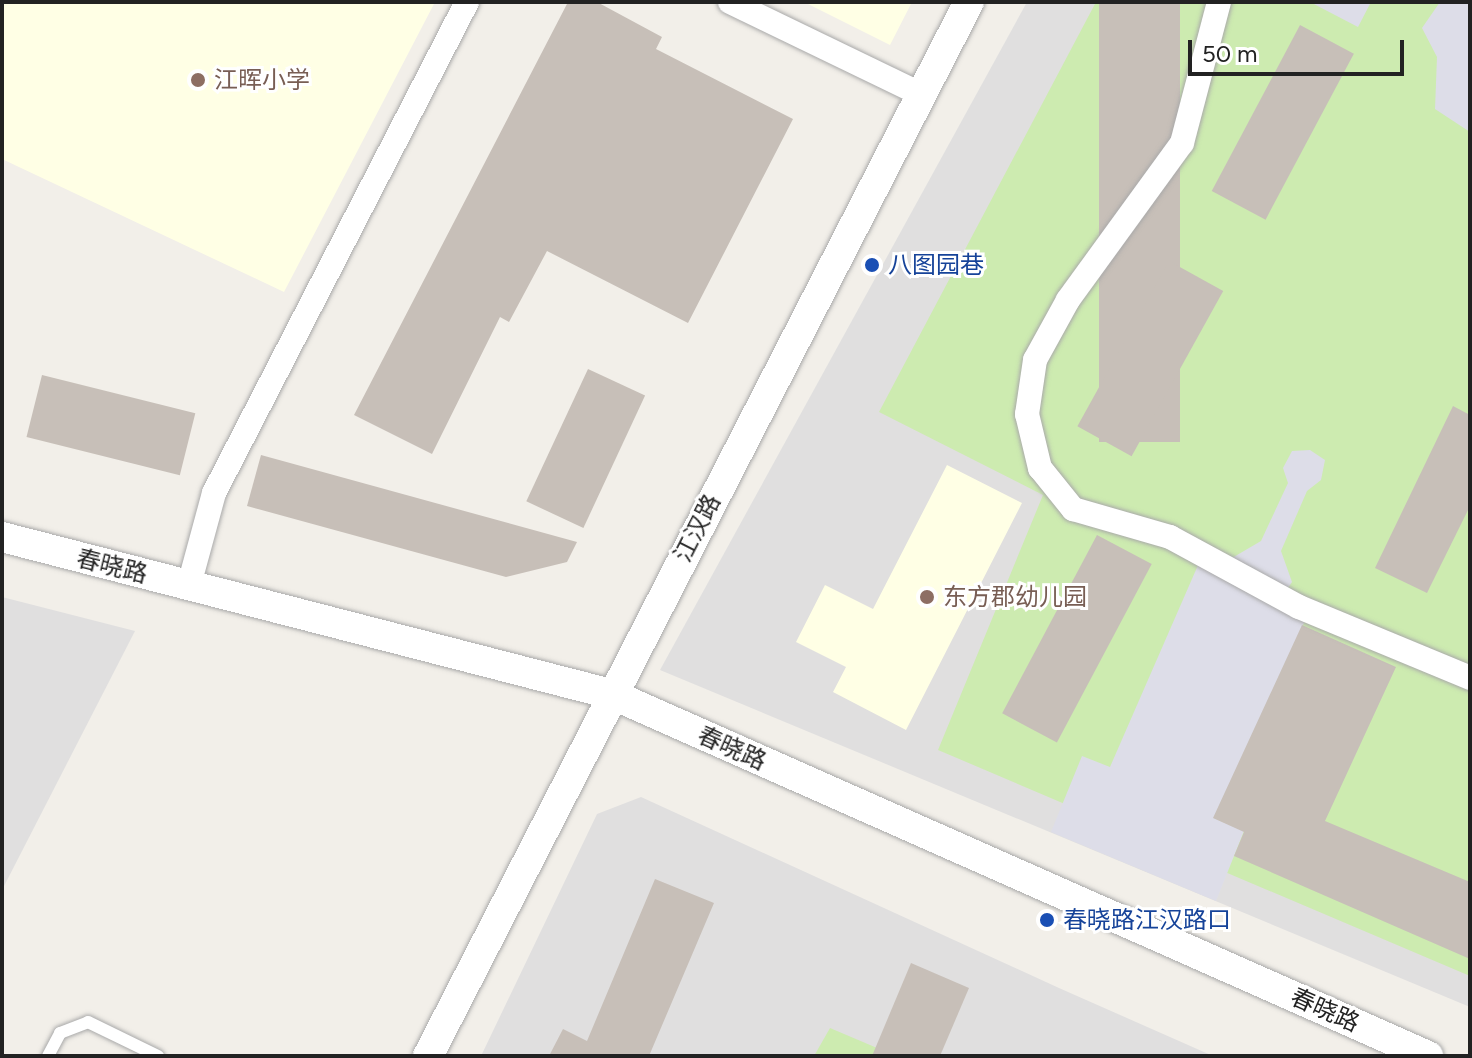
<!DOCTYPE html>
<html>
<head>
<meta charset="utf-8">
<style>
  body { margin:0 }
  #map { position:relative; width:1472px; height:1058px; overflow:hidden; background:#f2efe9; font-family:Figtree,"Noto Sans SC",sans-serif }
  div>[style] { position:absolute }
  .residential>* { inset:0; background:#e0dfdf }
  .education>* { inset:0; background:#ffffe5 }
  .grass>* { inset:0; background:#cdebb0 }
  .plaza>* { inset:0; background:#dddde8 }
  .building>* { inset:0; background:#c7bfb8; transform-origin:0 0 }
  .roads { filter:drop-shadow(0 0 2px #a9a9a9) drop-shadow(0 0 2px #a9a9a9) }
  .service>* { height:12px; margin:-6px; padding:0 6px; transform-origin:6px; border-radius:6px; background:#fff }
  .minor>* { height:24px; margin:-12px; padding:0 12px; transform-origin:12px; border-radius:12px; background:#fff }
  .tertiary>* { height:30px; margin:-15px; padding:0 15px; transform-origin:15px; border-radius:15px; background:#fff }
  .dots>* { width:22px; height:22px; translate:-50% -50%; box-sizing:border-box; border:4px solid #fff; border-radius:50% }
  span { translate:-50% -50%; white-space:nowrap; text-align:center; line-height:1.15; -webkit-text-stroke:6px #fff; paint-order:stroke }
  .education-label { font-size:24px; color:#785e54 }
  .left { translate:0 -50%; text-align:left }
  .transit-label { font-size:24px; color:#164399 }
  .street-label { font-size:24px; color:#222 }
  .frame { position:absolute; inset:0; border:4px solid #222; pointer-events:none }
  .scale { position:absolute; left:1188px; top:40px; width:216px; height:36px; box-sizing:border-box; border:4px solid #222; border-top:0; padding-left:10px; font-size:24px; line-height:28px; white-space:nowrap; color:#222; -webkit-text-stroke:6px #fff; paint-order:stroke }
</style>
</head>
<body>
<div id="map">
  <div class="residential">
    <i style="clip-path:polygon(1027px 2px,1470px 2px,1470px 1007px,660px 670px)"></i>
    <i style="clip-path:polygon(2px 597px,135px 631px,2px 890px)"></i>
    <i style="clip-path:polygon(641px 797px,1059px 988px,1213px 1056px,481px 1056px,597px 814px)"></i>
  </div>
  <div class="education">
    <i style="clip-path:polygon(2px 2px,435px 2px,284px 292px,2px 159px)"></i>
    <i style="clip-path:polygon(804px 2px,912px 2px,890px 45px)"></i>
    <i style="clip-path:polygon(947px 465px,1022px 503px,906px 730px,833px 692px,846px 667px,796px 642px,825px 585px,873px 609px)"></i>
  </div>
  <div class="grass">
    <i style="clip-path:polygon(1096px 2px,1470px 2px,1470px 976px,938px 750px,1043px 495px,879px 412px)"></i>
    <i style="clip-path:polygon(830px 1028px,896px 1056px,814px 1056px)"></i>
  </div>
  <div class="plaza">
    <i style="clip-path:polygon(1310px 2px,1371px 2px,1358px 27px)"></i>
    <i style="clip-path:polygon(1440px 2px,1470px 2px,1470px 132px,1435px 109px,1437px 57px,1422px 28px)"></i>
    <i style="clip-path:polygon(1310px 450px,1325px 460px,1321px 480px,1307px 491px,1281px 551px,1292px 582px,1281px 598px,1309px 612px,1214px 818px,1244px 831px,1216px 901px,1051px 832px,1082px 756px,1110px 767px,1202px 556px,1232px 558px,1261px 541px,1288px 483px,1283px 468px,1292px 451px)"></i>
  </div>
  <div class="building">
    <i style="clip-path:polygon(568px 2px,597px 2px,662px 37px,656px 49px,793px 119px,688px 323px,547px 251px,509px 322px,500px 317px,432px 454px,354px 415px)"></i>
    <i style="left:1099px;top:2px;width:81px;height:440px"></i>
    <i style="left:1300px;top:25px;width:61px;height:188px;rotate:28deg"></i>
    <i style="left:1169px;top:261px;width:62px;height:189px;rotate:29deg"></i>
    <i style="left:588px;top:369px;width:63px;height:146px;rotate:25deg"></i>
    <i style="left:42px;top:375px;width:158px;height:64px;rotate:14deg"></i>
    <i style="clip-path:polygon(1453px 406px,1470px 415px,1470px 506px,1427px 593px,1375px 568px)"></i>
    <i style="clip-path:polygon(261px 455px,577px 542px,567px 562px,506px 577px,247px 506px)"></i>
    <i style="left:1097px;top:535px;width:62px;height:202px;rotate:28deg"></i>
    <i style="clip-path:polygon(1302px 625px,1396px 667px,1325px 821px,1470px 882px,1470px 959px,1234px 856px,1244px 832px,1213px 818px)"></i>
    <i style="clip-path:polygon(655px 879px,714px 903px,649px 1056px,549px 1056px,563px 1029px,587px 1041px)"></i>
    <i style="clip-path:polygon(911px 963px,969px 988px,940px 1056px,872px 1056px)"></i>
  </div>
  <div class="roads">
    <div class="service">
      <i style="left:48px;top:1056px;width:26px;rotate:-62deg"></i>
      <i style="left:60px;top:1033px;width:30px;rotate:-21deg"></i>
      <i style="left:88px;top:1022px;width:78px;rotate:25.9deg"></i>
    </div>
    <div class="minor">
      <i style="left:730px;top:2px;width:211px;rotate:25.8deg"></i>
      <i style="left:1219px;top:2px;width:146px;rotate:104.7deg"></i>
      <i style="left:1182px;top:143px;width:194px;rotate:126deg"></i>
      <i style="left:1068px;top:300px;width:68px;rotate:118.8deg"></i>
      <i style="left:1035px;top:360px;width:55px;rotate:98.4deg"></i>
      <i style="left:1027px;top:414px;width:56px;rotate:76.5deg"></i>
      <i style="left:1040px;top:468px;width:53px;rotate:51.2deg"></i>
      <i style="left:1073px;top:509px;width:101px;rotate:16.1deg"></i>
      <i style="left:1170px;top:537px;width:147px;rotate:28.5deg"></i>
      <i style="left:1299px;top:607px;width:185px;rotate:22.5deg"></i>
      <i style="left:189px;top:585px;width:95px;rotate:-74.8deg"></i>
      <i style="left:214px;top:493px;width:552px;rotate:-62.74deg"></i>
    </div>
    <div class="tertiary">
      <i style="left:2px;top:537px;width:629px;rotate:14.46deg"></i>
      <i style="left:611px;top:694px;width:894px;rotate:23.9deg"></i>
      <i style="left:428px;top:1056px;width:1185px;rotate:-62.83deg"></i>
    </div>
  </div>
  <div class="dots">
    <i style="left:198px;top:80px;background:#8d6e63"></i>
    <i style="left:872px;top:265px;background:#1a4fb4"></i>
    <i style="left:927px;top:597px;background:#8d6e63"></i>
    <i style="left:1047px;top:920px;background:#1a4fb4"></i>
  </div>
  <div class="education-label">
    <span class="left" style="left:214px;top:80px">江晖小学</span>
    <span class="left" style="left:943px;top:597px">东方郡幼儿园</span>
  </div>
  <div class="transit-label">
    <span class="left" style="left:888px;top:265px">八图园巷</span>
    <span class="left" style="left:1063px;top:920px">春晓路江汉路口</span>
  </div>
  <div class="street-label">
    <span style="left:697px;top:528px;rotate:-63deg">江汉路</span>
    <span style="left:112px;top:566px;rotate:14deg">春晓路</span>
    <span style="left:732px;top:748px;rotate:24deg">春晓路</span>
    <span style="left:1325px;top:1010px;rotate:24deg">春晓路</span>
  </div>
  <div class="frame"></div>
  <div class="scale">50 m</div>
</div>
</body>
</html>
